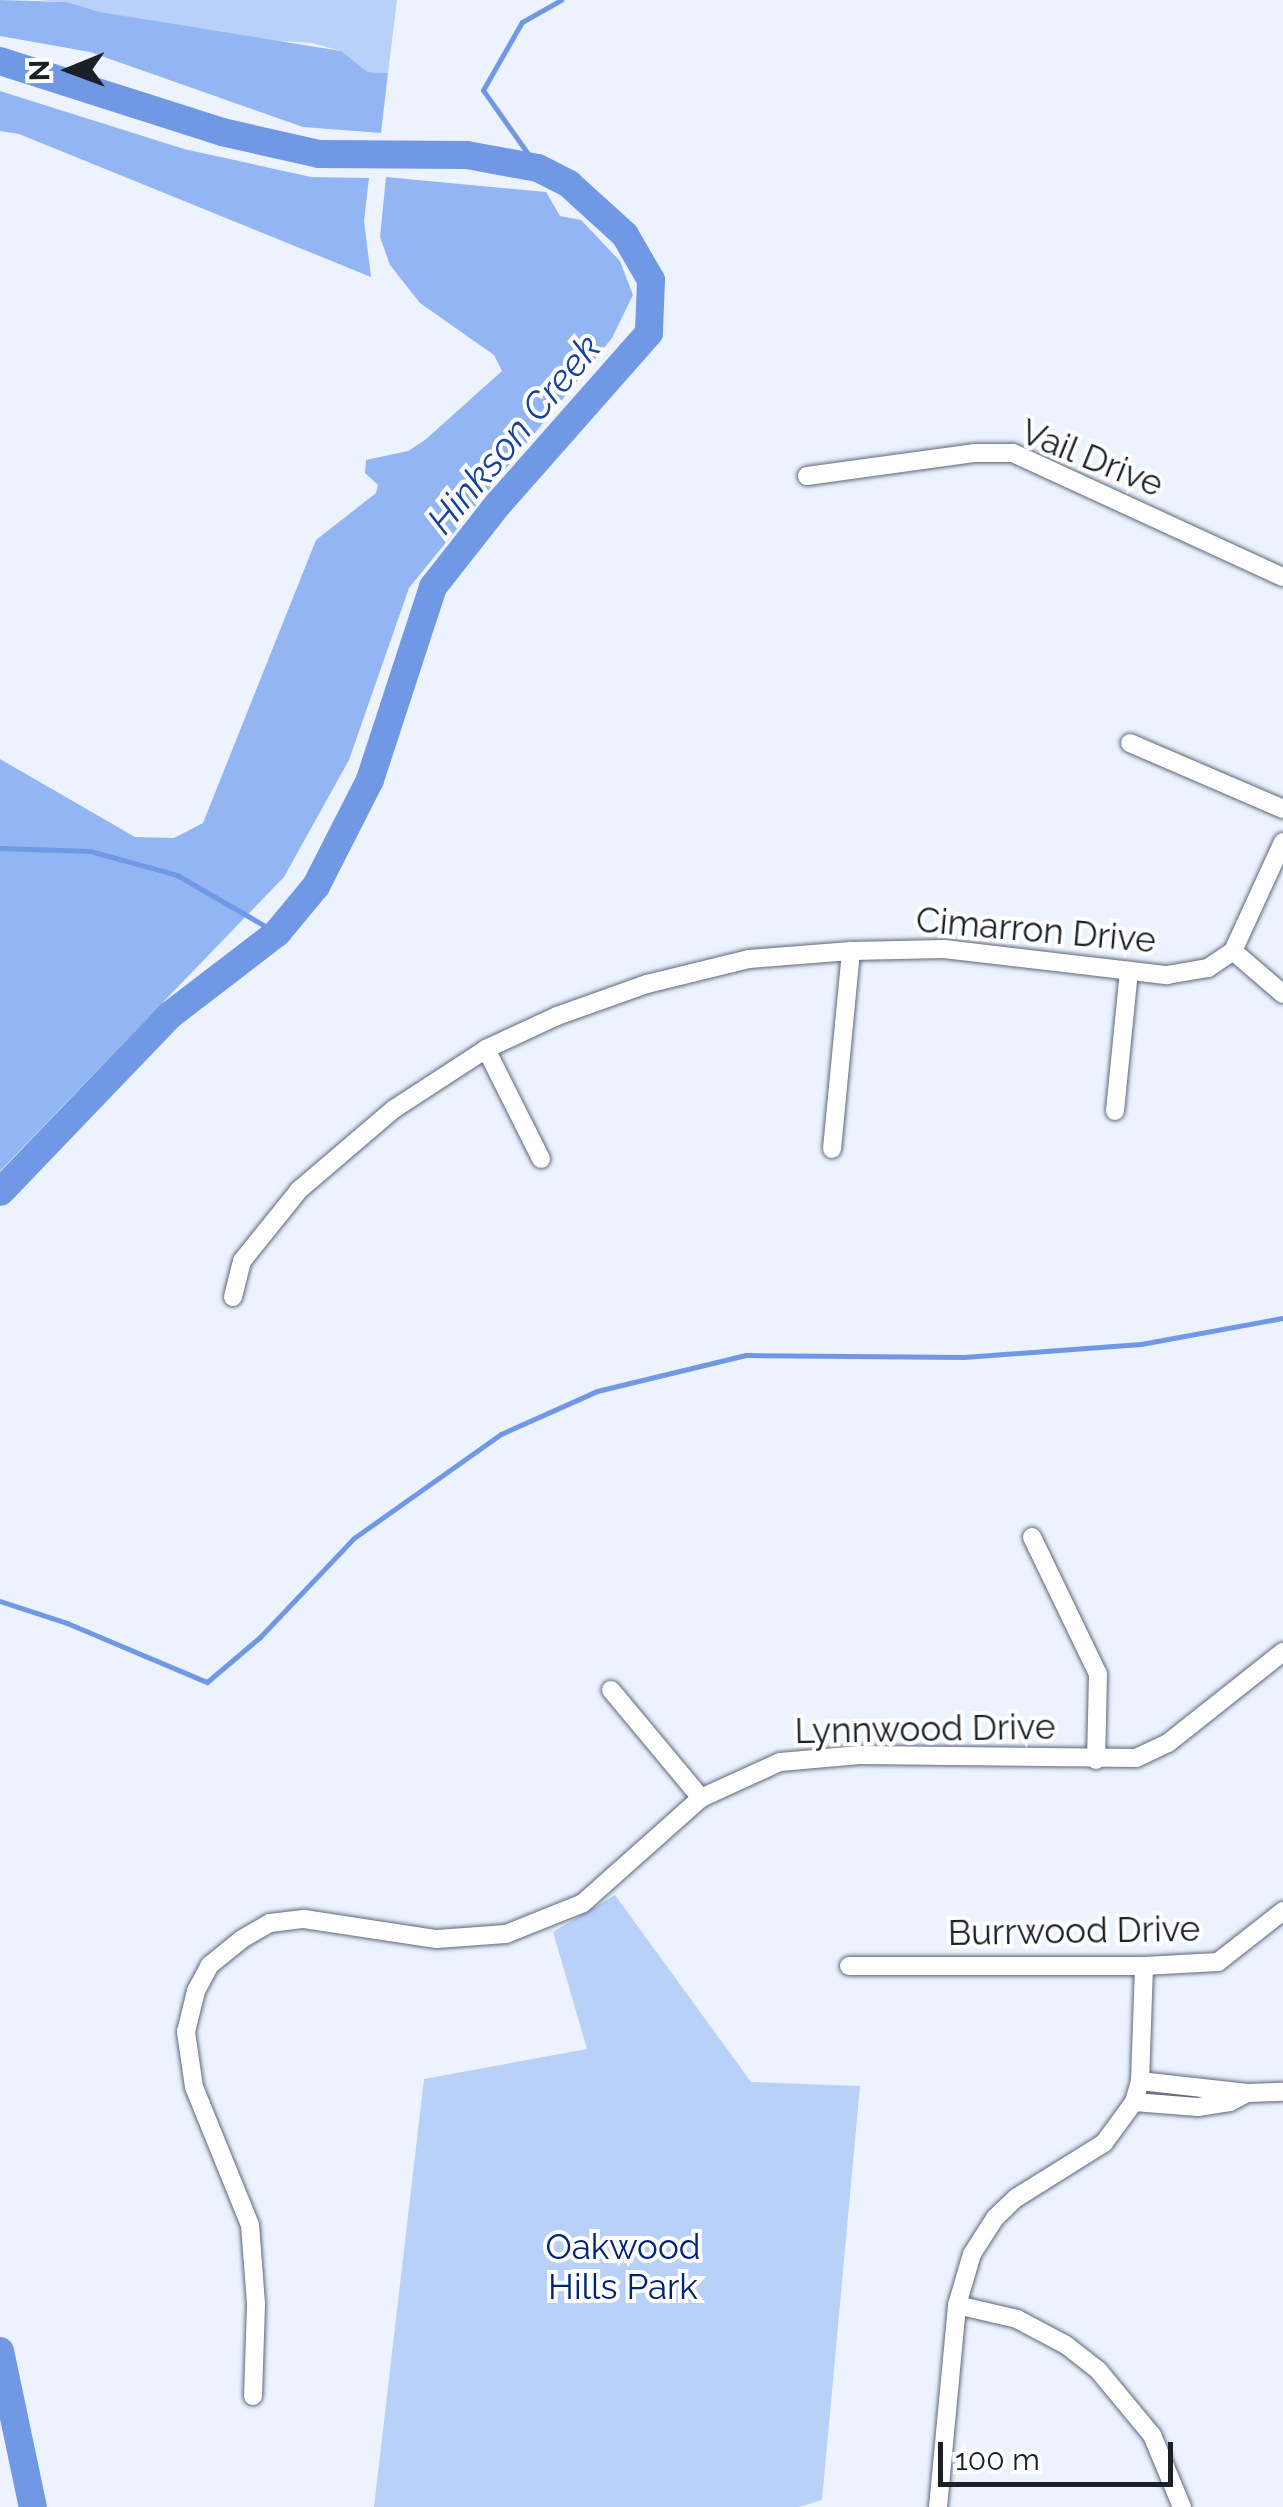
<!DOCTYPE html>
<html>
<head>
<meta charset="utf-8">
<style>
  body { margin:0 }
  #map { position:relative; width:1283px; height:2507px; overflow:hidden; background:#ecf3ff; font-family:Raleway,sans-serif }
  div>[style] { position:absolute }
  .green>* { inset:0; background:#b9d0f9 }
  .forest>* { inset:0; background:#94b5f3 }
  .stream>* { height:5px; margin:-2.5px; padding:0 2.5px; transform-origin:2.5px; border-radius:2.5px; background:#7098e4 }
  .river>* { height:28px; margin:-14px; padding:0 14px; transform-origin:14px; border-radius:14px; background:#7098e4 }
  .roads { filter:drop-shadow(0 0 2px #5d6779) drop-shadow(0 0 2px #5d6779) }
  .street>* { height:18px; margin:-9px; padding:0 9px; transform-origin:9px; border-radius:9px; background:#fff }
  span { translate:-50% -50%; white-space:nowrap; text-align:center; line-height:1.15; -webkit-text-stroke:8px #fff; paint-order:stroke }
  .street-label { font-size:35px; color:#1b1f26 }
  .park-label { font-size:35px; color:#002379 }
  .water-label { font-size:38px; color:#18439a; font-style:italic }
  .north { position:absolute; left:20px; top:20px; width:100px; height:100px; -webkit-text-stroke:8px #fff; paint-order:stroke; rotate:269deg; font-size:28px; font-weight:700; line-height:40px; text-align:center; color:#1b1f26 }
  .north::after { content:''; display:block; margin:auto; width:35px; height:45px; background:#1b1f26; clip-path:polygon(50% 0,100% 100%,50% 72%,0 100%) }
  .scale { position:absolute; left:938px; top:2442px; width:235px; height:45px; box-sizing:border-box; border:5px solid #1b1f26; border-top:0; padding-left:12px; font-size:30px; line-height:35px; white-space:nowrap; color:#1b1f26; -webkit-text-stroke:8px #fff; paint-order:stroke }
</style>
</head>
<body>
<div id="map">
  <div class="green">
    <i style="clip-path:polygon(36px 0,397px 0,388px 73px,368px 72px,341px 51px,312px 43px,265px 40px,100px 12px,67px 2px)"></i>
    <i style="clip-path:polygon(615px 1895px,751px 2082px,860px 2086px,822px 2500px,799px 2507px,374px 2507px,424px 2079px,587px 2049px,553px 1932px)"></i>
  </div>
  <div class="forest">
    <i style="clip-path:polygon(0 0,67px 2px,100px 12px,341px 51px,368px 72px,388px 73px,381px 133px,303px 127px,90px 52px,0 36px)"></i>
    <i style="clip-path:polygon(0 91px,184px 149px,311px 177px,369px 178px,364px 221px,371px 277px,19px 134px,0 131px)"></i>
    <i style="clip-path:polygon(386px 177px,546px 192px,560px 216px,581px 220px,620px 261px,633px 295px,612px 338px,409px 588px,349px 760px,284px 877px,0 1171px,0 759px,135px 837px,174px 838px,203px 823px,316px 540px,376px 493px,378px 485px,365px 473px,366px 460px,408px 451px,425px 440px,502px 371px,494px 355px,420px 303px,390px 265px,380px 237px)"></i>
  </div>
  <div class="stream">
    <i style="left:538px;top:168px;width:95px;rotate:-125.2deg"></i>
    <i style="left:483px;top:90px;width:78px;rotate:-60.2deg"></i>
    <i style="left:522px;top:22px;width:45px;rotate:-29.4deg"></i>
    <i style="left:0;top:848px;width:90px;rotate:1.9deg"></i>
    <i style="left:90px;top:851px;width:90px;rotate:15.4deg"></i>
    <i style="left:177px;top:875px;width:116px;rotate:30.1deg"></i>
    <i style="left:0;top:1601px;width:71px;rotate:18.2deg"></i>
    <i style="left:67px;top:1623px;width:152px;rotate:22.9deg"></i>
    <i style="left:207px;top:1682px;width:70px;rotate:-40.3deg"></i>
    <i style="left:260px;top:1637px;width:137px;rotate:-46.5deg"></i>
    <i style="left:354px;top:1538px;width:180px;rotate:-35.3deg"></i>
    <i style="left:501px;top:1434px;width:105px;rotate:-24.1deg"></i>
    <i style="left:597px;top:1391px;width:153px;rotate:-13.6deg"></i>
    <i style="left:746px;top:1355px;width:218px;rotate:0.5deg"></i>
    <i style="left:964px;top:1357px;width:177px;rotate:-4.2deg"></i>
    <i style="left:1141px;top:1344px;width:144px;rotate:-10.4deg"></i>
  </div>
  <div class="river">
    <i style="left:0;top:61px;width:233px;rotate:17.7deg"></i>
    <i style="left:222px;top:132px;width:99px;rotate:12.8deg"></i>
    <i style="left:319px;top:154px;width:148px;rotate:0.4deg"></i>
    <i style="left:467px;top:155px;width:72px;rotate:10.4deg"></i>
    <i style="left:538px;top:168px;width:35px;rotate:27deg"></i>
    <i style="left:569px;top:184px;width:76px;rotate:42.3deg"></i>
    <i style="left:625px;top:235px;width:52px;rotate:60deg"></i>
    <i style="left:651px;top:280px;width:53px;rotate:92.2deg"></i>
    <i style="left:649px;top:333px;width:228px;rotate:131.4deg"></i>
    <i style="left:498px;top:504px;width:105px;rotate:128.1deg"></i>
    <i style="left:433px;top:587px;width:203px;rotate:108.1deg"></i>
    <i style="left:370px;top:780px;width:119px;rotate:117deg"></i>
    <i style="left:316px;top:886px;width:61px;rotate:129.7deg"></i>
    <i style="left:277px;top:933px;width:135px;rotate:142.5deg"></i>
    <i style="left:170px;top:1015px;width:245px;rotate:133.8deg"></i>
    <i style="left:0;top:2351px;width:159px;rotate:78.1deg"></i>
  </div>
  <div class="roads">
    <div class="street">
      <i style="left:807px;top:476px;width:170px;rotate:-7.8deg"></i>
      <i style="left:975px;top:453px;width:38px"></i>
      <i style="left:1013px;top:453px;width:297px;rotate:24.7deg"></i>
      <i style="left:1130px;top:743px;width:167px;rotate:23.3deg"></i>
      <i style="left:1233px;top:951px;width:66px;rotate:40.7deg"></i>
      <i style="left:486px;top:1049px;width:123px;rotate:63.4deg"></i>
      <i style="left:1115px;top:1111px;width:141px;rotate:-84.3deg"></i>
      <i style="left:832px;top:1149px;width:199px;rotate:-84.5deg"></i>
      <i style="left:233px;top:1297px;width:37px;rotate:-76deg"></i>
      <i style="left:242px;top:1261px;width:91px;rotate:-51.2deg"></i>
      <i style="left:299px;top:1190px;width:125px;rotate:-40.5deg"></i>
      <i style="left:394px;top:1109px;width:110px;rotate:-33.1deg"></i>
      <i style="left:486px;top:1049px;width:78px;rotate:-24.9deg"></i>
      <i style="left:557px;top:1016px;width:96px;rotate:-19.6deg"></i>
      <i style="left:647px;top:984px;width:105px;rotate:-13.8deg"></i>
      <i style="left:749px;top:959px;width:102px;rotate:-4.5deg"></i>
      <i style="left:851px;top:951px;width:93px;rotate:-1.2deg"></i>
      <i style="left:944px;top:949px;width:225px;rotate:6.7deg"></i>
      <i style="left:1167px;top:975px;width:42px;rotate:-9.7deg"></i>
      <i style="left:1208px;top:968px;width:30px;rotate:-34deg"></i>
      <i style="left:1233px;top:951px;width:120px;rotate:-65.4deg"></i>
      <i style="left:1032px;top:1537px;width:152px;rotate:64.3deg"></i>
      <i style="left:1098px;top:1674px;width:86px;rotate:91.3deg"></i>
      <i style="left:611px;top:1690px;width:141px;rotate:50.2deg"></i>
      <i style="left:849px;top:1966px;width:295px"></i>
      <i style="left:1144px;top:1966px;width:74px;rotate:-3.1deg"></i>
      <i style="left:1218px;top:1962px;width:83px;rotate:-38.1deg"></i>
      <i style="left:1140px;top:2081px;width:108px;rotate:6.4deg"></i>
      <i style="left:1247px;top:2093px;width:36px;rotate:-2deg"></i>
      <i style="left:1134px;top:2102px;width:64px;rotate:4.5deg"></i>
      <i style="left:1198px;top:2107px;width:32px;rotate:-9deg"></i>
      <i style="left:1230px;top:2102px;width:19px;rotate:-28deg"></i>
      <i style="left:957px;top:2305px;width:62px;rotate:13.1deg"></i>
      <i style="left:1017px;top:2319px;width:55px;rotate:28deg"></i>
      <i style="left:1066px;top:2345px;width:41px;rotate:38deg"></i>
      <i style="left:1098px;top:2370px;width:85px;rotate:50.3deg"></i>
      <i style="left:1152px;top:2435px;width:78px;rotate:67.4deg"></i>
      <i style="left:253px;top:2396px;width:92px;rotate:-88.1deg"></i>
      <i style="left:256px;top:2304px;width:79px;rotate:-94.3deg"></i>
      <i style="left:250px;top:2225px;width:149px;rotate:-112.1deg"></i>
      <i style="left:194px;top:2087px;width:56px;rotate:-98.3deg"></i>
      <i style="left:186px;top:2032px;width:42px;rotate:-76.3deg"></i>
      <i style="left:196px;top:1991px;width:30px;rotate:-62deg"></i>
      <i style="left:210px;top:1965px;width:41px;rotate:-39.1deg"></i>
      <i style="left:242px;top:1939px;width:32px;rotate:-30deg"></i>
      <i style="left:270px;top:1923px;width:34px;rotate:-7deg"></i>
      <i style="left:304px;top:1919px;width:134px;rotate:8.6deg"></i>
      <i style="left:437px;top:1939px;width:69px;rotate:-4.1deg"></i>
      <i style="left:506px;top:1934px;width:83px;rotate:-21.9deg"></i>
      <i style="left:583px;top:1903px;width:158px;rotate:-41.7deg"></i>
      <i style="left:701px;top:1798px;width:87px;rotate:-24.5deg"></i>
      <i style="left:780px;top:1762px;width:80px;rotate:-5deg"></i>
      <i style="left:860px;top:1755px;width:276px;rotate:0.6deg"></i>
      <i style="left:1136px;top:1758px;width:35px;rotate:-25deg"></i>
      <i style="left:1168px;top:1743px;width:147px;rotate:-38.4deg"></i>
      <i style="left:938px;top:2507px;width:203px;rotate:-84.6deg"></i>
      <i style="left:957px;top:2305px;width:53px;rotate:-73.6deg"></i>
      <i style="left:972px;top:2254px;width:43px;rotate:-57.4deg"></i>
      <i style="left:995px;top:2218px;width:29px;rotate:-44deg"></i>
      <i style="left:1016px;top:2198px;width:104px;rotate:-32deg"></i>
      <i style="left:1104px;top:2143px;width:51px;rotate:-53.8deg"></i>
      <i style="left:1134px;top:2102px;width:22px;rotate:-74deg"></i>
      <i style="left:1140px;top:2081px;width:115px;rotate:-88deg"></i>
    </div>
  </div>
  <div class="street-label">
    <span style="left:1092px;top:458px;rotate:22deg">Vail Drive</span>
    <span style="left:1036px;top:930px;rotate:5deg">Cimarron Drive</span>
    <span style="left:925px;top:1729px;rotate:-1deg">Lynnwood Drive</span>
    <span style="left:1074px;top:1931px;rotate:-1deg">Burrwood Drive</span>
  </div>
  <div class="park-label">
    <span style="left:623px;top:2267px">Oakwood<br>Hills Park</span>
  </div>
  <div class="water-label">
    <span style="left:514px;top:434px;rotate:-50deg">Hinkson Creek</span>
  </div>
  <div class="north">N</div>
  <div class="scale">100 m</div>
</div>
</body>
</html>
